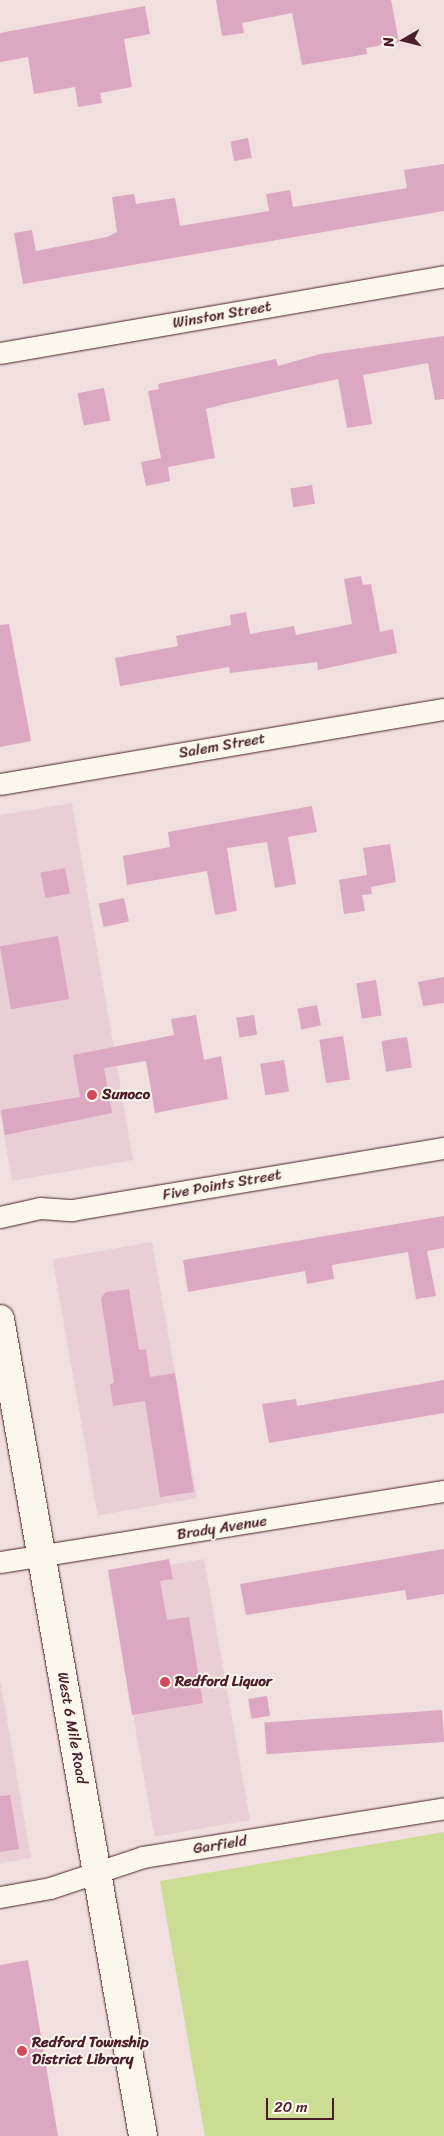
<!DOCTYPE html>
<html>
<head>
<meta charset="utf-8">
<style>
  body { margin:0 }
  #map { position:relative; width:444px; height:2136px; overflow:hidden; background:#f1dfdf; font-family:Sriracha,sans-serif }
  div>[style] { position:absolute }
  .built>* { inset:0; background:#eaced6; transform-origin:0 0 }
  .green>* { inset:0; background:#cadd92 }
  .building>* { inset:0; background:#dba7c1; transform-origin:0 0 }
  .roads { filter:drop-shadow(0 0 1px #4a1f2b) drop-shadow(0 0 1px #4a1f2b) }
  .street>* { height:21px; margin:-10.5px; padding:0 10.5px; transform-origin:10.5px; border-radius:10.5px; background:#fbf7ec }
  .secondary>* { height:28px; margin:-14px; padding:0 14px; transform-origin:14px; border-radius:14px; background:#fbf7ec }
  .dots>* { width:14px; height:14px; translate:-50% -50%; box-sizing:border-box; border:2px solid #fbf7ec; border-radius:50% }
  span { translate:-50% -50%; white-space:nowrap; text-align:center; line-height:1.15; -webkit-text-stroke:4px #fbf7ec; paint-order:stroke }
  .street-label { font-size:15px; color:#4a1f2b }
  .poi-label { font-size:15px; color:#4a1f2b; font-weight:700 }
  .left { translate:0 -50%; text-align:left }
  .north { position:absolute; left:379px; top:15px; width:50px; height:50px; -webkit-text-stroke:4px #fbf7ec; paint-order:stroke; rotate:262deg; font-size:14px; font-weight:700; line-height:20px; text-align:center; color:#4a1f2b }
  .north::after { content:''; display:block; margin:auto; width:18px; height:22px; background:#4a1f2b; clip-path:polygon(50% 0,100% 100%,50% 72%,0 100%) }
  .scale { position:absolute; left:266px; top:2098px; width:68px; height:22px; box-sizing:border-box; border:2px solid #4a1f2b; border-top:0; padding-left:6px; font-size:15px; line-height:18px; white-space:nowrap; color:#4a1f2b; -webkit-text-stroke:4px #fbf7ec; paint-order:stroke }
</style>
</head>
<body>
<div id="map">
  <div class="built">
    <i style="clip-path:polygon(72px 803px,133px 1160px,12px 1181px,0 1113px,0 815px)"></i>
    <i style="left:152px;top:1242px;width:260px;height:101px;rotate:80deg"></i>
    <i style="left:204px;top:1559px;width:265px;height:97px;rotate:80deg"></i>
    <i style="clip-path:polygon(0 1679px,31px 1858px,0 1863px)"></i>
  </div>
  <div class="green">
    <i style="clip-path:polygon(444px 1832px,444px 2136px,205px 2136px,160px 1881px)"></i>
  </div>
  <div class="building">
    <i style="clip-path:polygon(216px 0,391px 0,399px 42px,366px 48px,367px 54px,302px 65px,292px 13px,242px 23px,244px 33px,222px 36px)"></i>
    <i style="clip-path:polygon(145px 6px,150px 34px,124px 39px,132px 87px,100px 93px,102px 103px,78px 107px,75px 87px,34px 94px,28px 57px,0 62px,0 33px)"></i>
    <i style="left:248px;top:138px;width:20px;height:18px;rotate:79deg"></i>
    <i style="clip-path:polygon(444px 164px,444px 211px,23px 284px,14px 233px,32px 230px,36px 251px,107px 237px,117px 232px,112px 197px,134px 194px,136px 204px,175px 198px,180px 226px,269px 211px,266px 194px,290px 190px,293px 207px,407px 188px,404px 170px)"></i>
    <i style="clip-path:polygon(444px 336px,444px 399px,435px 400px,428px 363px,363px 375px,372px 424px,347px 428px,338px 379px,228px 403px,206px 409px,215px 458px,168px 467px,170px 481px,146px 486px,141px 462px,161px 458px,148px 391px,159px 389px,158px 384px,276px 359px,278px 366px,320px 354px)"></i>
    <i style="left:104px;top:388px;width:33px;height:27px;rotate:79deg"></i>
    <i style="left:312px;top:485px;width:19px;height:22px;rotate:81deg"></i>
    <i style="clip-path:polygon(361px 576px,363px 585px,371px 584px,380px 632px,393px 629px,397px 653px,318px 670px,317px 662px,230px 673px,229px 667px,120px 686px,115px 658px,178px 646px,176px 636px,231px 625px,230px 615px,246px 612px,250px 634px,294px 626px,296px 635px,352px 624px,344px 579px)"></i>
    <i style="clip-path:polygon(9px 624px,31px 741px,0 747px,0 625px)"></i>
    <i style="clip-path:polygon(312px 806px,317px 832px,288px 837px,296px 884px,275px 888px,267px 842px,227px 848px,237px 911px,215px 915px,207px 871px,127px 885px,123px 856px,170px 847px,168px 832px)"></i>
    <i style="clip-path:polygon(390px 844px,396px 882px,371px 887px,372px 894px,362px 895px,365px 911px,344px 914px,339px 880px,367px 875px,363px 848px)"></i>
    <i style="left:65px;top:868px;width:26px;height:25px;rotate:79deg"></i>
    <i style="left:124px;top:898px;width:24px;height:26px;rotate:78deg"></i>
    <i style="left:58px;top:936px;width:64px;height:59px;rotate:80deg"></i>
    <i style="clip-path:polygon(444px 977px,444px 1003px,423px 1006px,418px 982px)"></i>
    <i style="left:376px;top:980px;width:36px;height:20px;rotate:81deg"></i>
    <i style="left:317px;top:1005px;width:21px;height:20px;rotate:79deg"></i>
    <i style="clip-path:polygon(196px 1015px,204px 1060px,221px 1056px,228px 1099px,155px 1113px,146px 1061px,104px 1068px,112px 1113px,5px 1135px,1px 1110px,80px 1097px,73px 1055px,174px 1035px,171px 1019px)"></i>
    <i style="left:254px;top:1015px;width:20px;height:18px;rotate:81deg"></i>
    <i style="left:343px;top:1036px;width:44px;height:24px;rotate:81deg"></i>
    <i style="left:407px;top:1037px;width:31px;height:26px;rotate:81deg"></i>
    <i style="left:284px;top:1060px;width:32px;height:24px;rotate:81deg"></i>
    <i style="clip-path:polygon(444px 1216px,444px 1248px,427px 1251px,436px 1296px,416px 1299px,408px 1252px,332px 1265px,334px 1279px,307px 1284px,305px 1271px,188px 1292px,183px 1260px)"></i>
    <i style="clip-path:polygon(129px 1289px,139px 1350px,146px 1349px,150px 1377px,175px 1373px,194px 1492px,160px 1497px,145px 1401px,113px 1406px,110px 1384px,114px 1383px,101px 1298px,106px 1292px)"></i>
    <i style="clip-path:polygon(444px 1380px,444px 1413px,269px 1443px,262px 1404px,296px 1399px,297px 1406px)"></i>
    <i style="clip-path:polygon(444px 1549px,444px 1594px,407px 1600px,405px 1590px,246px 1615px,240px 1584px)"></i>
    <i style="clip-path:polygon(169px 1559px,173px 1579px,160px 1581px,167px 1620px,189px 1617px,203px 1703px,132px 1715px,108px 1570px)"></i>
    <i style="left:267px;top:1696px;width:20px;height:19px;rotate:81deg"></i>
    <i style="left:442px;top:1710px;width:32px;height:178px;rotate:86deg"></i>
    <i style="clip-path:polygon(10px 1795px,19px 1849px,0 1852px,0 1796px)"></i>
    <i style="clip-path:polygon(28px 1960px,58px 2136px,0 2136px,0 1965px)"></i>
  </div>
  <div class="roads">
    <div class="street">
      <i style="left:0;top:353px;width:451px;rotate:-9.8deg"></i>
      <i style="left:0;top:784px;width:450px;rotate:-9.6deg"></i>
      <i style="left:0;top:1217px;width:41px;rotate:-12.7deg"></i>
      <i style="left:40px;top:1208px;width:32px;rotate:4deg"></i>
      <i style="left:72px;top:1210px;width:377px;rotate:-9.5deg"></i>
      <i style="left:0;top:1562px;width:450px;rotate:-9.1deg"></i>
      <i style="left:0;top:1897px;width:51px;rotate:-10.2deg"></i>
      <i style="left:50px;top:1888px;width:98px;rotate:-18.4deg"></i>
      <i style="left:143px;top:1857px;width:305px;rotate:-9.2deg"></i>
    </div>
    <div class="secondary">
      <i style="left:0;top:1319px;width:829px;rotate:80.07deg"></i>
    </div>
  </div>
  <div class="dots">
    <i style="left:92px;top:1095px;background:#d1495b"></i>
    <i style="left:165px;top:1682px;background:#d1495b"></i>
    <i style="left:22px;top:2051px;background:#d1495b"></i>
  </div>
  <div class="street-label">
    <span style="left:222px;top:315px;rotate:-10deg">Winston Street</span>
    <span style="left:222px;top:746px;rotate:-10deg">Salem Street</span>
    <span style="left:222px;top:1185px;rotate:-10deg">Five Points Street</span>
    <span style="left:222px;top:1528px;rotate:-9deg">Brady Avenue</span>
    <span style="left:72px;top:1728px;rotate:80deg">West 6 Mile Road</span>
    <span style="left:220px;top:1845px;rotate:-9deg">Garfield</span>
  </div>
  <div class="poi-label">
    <span class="left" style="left:102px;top:1095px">Sunoco</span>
    <span class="left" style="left:175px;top:1682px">Redford Liquor</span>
    <span class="left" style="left:32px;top:2051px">Redford Township<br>District Library</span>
  </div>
  <div class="north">N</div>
  <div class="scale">20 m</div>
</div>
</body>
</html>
